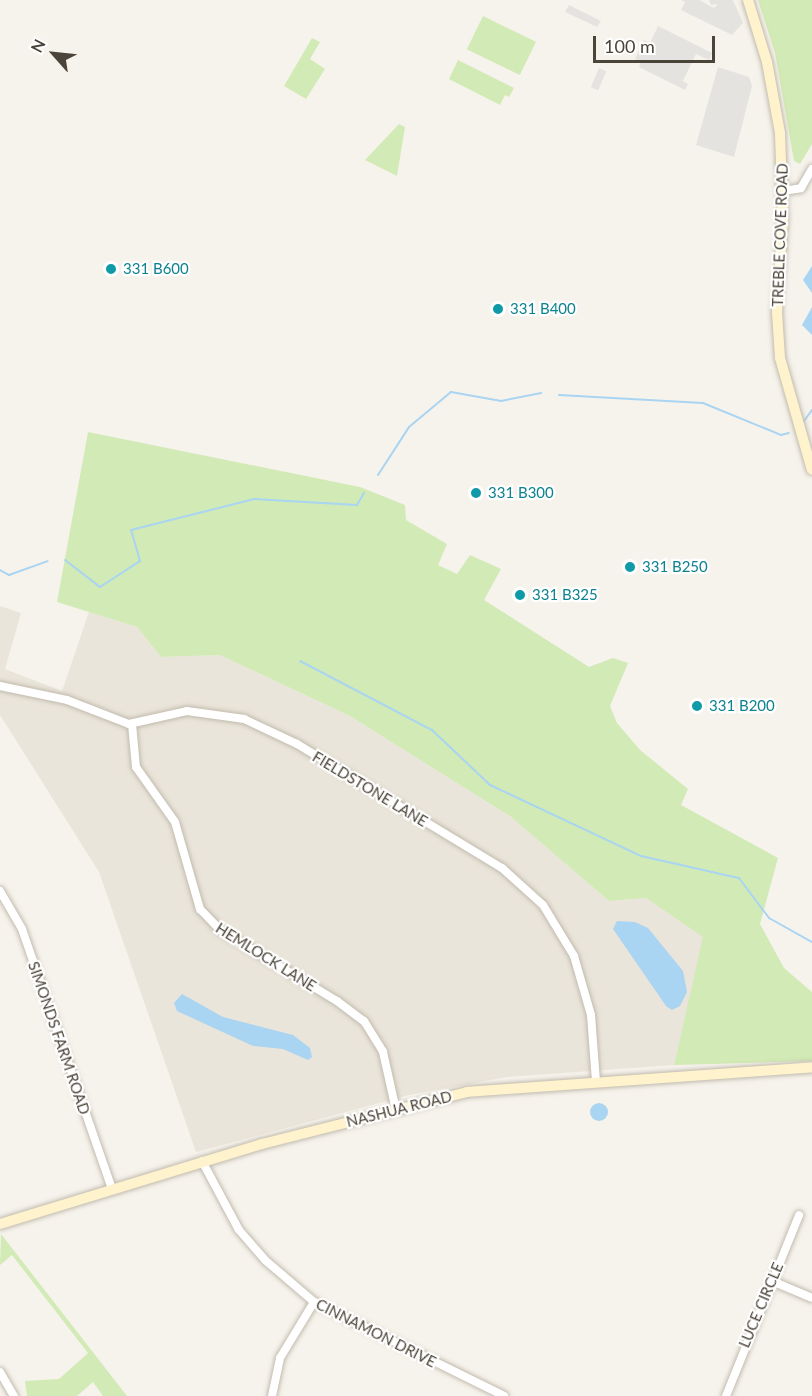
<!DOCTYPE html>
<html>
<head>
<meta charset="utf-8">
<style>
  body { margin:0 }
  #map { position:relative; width:812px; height:1396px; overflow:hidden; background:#f6f3ec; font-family:Lato,sans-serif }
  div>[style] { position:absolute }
  .residential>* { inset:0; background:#eae5da }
  .green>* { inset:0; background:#d2eab5; transform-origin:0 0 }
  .parking>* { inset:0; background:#e5e3e0; transform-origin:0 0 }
  .water>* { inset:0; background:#a9d4f2 }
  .round { border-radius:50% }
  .stream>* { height:2px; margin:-1px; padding:0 1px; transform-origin:1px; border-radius:1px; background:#a9d4f2 }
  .roads { filter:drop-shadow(0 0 2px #c2bbae) drop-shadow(0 0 2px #c2bbae) }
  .street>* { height:8px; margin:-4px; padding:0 4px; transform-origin:4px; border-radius:4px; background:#fff }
  .secondary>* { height:10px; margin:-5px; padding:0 5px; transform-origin:5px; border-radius:5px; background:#fff3cd }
  .dots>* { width:16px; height:16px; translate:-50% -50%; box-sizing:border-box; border:3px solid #fff; border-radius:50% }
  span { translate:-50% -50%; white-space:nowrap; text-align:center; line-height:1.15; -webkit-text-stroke:4.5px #fff; paint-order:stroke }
  .street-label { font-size:15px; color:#4b4439 }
  .culture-label { font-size:15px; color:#0d838f }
  .left { translate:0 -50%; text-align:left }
  .north { position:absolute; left:24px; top:24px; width:60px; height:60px; -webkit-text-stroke:4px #fff; paint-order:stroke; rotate:297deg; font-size:16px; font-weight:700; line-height:24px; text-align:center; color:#4b4439 }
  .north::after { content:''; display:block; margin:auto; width:21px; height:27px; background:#4b4439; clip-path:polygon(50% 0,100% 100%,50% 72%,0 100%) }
  .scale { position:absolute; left:593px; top:36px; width:122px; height:27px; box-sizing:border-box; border:3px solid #4b4439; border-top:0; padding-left:8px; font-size:18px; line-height:21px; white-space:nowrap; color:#4b4439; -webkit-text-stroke:4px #fff; paint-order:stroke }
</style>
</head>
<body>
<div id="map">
  <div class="residential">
    <i style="clip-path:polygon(0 606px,21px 613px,5px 669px,62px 691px,89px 612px,137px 627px,161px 657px,220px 655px,350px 716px,511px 817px,609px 901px,646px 898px,704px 937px,674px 1065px,507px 1077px,409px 1095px,196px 1152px,99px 872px,0 715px)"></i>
  </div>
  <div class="green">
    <i style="clip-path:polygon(758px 0,812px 0,812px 144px,800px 164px,794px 161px,775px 53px)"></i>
    <i style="left:483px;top:16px;width:59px;height:37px;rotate:26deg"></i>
    <i style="clip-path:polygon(312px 38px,320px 42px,310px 59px,325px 69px,306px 99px,284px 86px)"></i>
    <i style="clip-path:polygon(458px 60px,514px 88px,509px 97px,505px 95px,500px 105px,449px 79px)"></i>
    <i style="clip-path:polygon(399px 124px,405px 127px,397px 176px,365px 160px)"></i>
    <i style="clip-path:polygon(88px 432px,360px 487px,405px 505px,406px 520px,447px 544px,438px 565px,457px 574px,470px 555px,501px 569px,484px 600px,589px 667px,613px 658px,628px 663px,610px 706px,617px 723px,640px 750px,688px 789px,681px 805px,778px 858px,760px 924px,784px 968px,812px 992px,812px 1061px,674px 1065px,703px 937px,646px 898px,609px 901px,511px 817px,350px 716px,220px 655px,161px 657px,137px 627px,57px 602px)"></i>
    <i style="clip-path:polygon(1px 1234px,127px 1396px,103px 1396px,93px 1382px,77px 1396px,27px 1396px,25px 1381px,59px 1379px,88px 1353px,12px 1255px,0 1265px)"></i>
  </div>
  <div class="parking">
    <i style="clip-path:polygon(681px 0,699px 0,714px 8px,718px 4px,711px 5px,709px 0,733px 0,743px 23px,732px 35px,681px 10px,685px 2px)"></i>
    <i style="clip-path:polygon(569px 5px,601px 21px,597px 27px,565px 12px)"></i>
    <i style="clip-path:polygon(658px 26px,712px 53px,709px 60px,696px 54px,683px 81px,688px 84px,685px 90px,639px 67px,641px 62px,635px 59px,644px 40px,650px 43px)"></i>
    <i style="clip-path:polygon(718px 67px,749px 77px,752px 86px,734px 157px,696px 145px)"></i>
    <i style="left:599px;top:68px;width:8px;height:21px;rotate:23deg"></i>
  </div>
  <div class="water">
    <i style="clip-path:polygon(812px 266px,812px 293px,803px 280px)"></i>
    <i style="clip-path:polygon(812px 307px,812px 335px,802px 325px)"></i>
    <i style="clip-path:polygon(617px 921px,635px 922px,648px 928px,683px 971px,687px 992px,680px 1006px,672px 1010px,666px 1006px,613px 929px)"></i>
    <i style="clip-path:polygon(182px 994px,223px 1017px,293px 1035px,310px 1048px,312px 1057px,308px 1060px,283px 1049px,253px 1046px,177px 1011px,174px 1003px)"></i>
    <i class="round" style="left:590px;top:1103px;width:18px;height:18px"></i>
  </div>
  <div class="stream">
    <i style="left:559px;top:395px;width:144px;rotate:3.2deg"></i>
    <i style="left:703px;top:403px;width:84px;rotate:22.3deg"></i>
    <i style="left:781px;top:435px;width:8px;rotate:-14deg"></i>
    <i style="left:804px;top:421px;width:14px;rotate:-54deg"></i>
    <i style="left:378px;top:475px;width:57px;rotate:-57.1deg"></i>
    <i style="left:409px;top:427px;width:55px;rotate:-39.8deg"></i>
    <i style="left:451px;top:392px;width:51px;rotate:10.2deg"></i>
    <i style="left:501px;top:401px;width:41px;rotate:-11.3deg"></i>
    <i style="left:65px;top:560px;width:44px;rotate:37.6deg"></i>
    <i style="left:100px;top:587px;width:48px;rotate:-33deg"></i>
    <i style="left:140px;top:561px;width:32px;rotate:-106deg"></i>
    <i style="left:131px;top:530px;width:127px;rotate:-14.1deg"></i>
    <i style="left:254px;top:499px;width:103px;rotate:3.3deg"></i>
    <i style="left:357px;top:505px;width:14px;rotate:-60deg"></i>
    <i style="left:0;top:570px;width:10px;rotate:29deg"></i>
    <i style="left:9px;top:575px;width:41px;rotate:-19.7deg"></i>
    <i style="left:300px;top:661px;width:149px;rotate:27.6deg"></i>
    <i style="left:432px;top:730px;width:80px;rotate:43.5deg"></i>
    <i style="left:490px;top:785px;width:167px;rotate:25.2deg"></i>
    <i style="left:641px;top:856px;width:100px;rotate:12.7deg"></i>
    <i style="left:739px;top:878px;width:50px;rotate:53.1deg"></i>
    <i style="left:769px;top:918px;width:49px;rotate:29.2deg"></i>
  </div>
  <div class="roads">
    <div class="street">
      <i style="left:783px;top:191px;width:18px;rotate:-9deg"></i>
      <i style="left:801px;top:188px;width:22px;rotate:-60deg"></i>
      <i style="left:0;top:686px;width:68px;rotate:11.8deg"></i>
      <i style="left:67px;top:700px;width:66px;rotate:21.2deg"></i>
      <i style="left:129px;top:724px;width:59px;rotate:-12.6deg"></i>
      <i style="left:187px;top:711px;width:58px;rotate:8deg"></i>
      <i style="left:244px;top:719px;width:59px;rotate:25.3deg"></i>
      <i style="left:297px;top:744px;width:240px;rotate:31.2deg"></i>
      <i style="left:502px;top:868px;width:55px;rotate:42.1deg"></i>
      <i style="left:543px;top:905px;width:60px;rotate:58.7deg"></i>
      <i style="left:574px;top:956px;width:61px;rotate:73.9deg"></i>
      <i style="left:591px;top:1015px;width:67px;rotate:85.7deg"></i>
      <i style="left:132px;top:724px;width:43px;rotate:84.7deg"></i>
      <i style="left:136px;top:767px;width:67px;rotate:54.7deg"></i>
      <i style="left:175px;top:822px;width:91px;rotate:74deg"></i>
      <i style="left:200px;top:909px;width:29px;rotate:46deg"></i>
      <i style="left:220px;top:930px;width:137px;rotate:31.3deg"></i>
      <i style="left:337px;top:1001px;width:34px;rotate:37deg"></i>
      <i style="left:364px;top:1021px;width:36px;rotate:58deg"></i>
      <i style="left:383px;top:1052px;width:59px;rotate:77.4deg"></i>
      <i style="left:0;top:891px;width:44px;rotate:59.9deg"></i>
      <i style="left:22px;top:929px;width:275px;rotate:70.9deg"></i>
      <i style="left:202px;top:1161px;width:78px;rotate:61.8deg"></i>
      <i style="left:239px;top:1230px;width:40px;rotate:49deg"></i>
      <i style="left:265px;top:1260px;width:65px;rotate:40.6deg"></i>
      <i style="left:314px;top:1302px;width:212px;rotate:26.3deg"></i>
      <i style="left:772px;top:1281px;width:43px;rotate:23deg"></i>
      <i style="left:0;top:1372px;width:28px;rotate:60deg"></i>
      <i style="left:272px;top:1396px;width:39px;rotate:-78deg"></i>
      <i style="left:280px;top:1358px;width:66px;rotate:-58.7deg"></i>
      <i style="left:726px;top:1396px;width:195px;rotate:-68deg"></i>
    </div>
    <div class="secondary">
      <i style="left:748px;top:0;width:65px;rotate:73deg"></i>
      <i style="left:767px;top:62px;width:72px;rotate:79.6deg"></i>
      <i style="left:780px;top:133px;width:84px;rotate:88deg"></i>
      <i style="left:783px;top:217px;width:95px;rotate:93.6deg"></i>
      <i style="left:777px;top:312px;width:46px;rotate:86.3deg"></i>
      <i style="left:780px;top:358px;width:116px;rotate:74.1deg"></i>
      <i style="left:0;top:1224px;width:274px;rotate:-17deg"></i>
      <i style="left:262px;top:1144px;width:211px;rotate:-14.2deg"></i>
      <i style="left:467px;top:1092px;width:346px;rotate:-4.1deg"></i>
    </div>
  </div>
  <div class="dots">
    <i style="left:111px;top:269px;background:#0f9aa8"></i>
    <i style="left:498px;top:309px;background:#0f9aa8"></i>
    <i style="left:476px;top:493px;background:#0f9aa8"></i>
    <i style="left:630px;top:567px;background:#0f9aa8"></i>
    <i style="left:520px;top:595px;background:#0f9aa8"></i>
    <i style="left:697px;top:706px;background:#0f9aa8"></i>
  </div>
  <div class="street-label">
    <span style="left:780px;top:235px;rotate:-88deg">TREBLE COVE ROAD</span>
    <span style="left:370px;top:789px;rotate:31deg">FIELDSTONE LANE</span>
    <span style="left:266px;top:957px;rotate:32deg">HEMLOCK LANE</span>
    <span style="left:59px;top:1038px;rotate:71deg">SIMONDS FARM ROAD</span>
    <span style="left:399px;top:1109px;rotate:-14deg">NASHUA ROAD</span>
    <span style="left:761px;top:1305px;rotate:-67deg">LUCE CIRCLE</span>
    <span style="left:376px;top:1333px;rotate:27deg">CINNAMON DRIVE</span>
  </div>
  <div class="culture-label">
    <span class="left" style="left:123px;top:269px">331 B600</span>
    <span class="left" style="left:510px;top:309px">331 B400</span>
    <span class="left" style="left:488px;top:493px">331 B300</span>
    <span class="left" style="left:642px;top:567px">331 B250</span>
    <span class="left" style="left:532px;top:595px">331 B325</span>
    <span class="left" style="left:709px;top:706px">331 B200</span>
  </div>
  <div class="north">N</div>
  <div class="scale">100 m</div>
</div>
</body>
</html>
